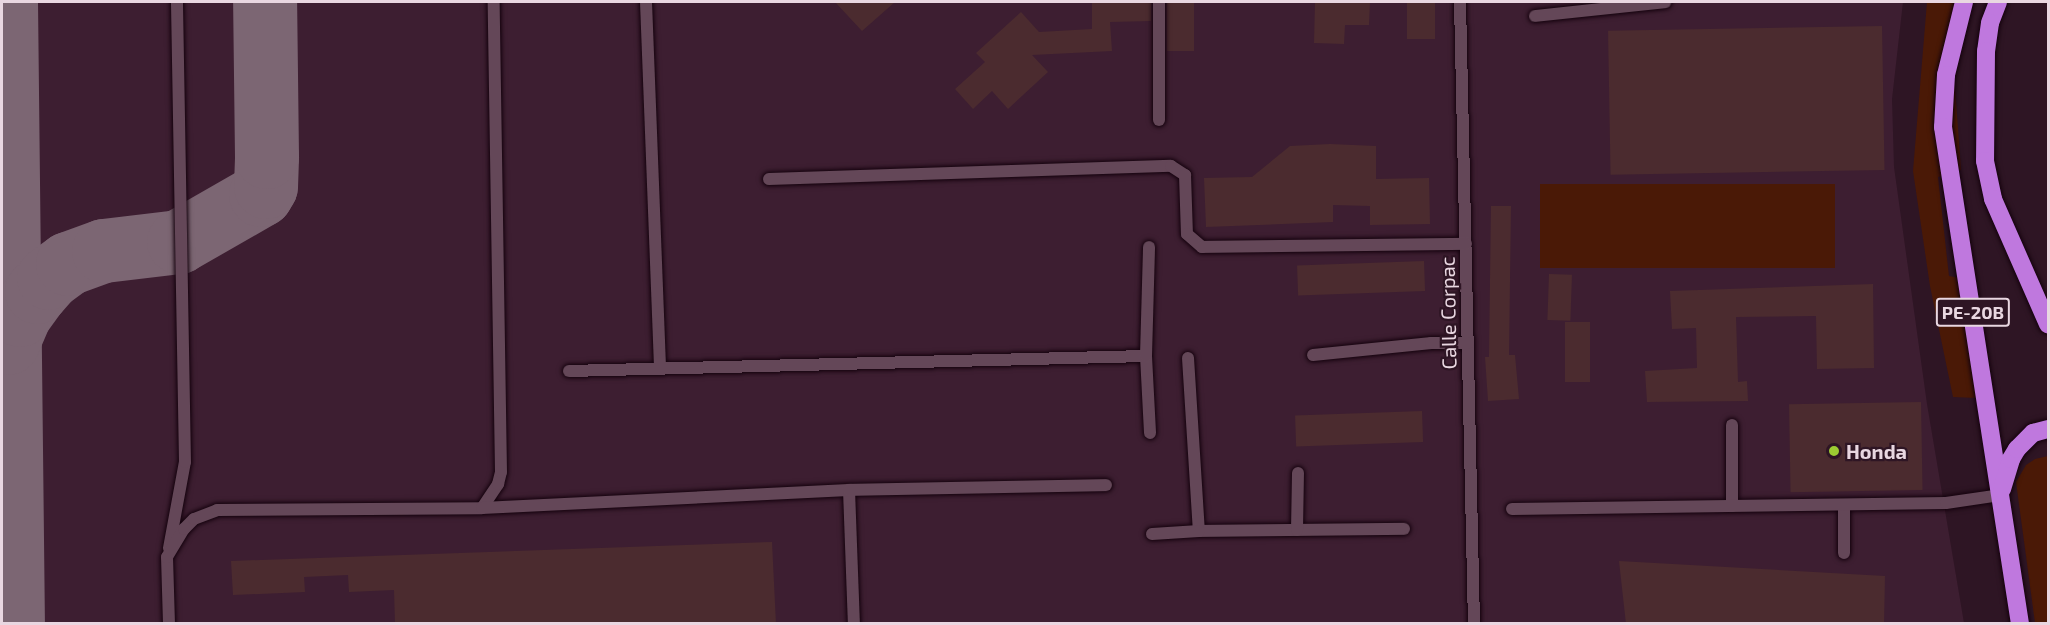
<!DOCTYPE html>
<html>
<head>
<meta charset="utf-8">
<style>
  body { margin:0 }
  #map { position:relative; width:2050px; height:625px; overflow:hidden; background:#2e1524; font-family:"Exo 2",sans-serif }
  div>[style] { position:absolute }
  .built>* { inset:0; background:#3d1e31 }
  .green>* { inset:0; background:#4a1906; transform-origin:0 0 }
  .taxiway>* { height:64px; margin:-32px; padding:0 32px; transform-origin:32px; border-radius:32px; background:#7c6673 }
  .building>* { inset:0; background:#4b2b2f; transform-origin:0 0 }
  .roads { filter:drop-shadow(0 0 2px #14020d) drop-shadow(0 0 2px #14020d) }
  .lane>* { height:12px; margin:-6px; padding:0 6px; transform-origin:6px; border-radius:6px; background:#644758 }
  .highway>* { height:18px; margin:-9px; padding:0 9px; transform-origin:9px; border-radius:9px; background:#bf78de }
  .dots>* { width:16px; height:16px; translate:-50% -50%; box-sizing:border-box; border:3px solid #2e1524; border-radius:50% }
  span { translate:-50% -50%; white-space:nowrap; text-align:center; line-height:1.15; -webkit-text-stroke:4.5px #2e1524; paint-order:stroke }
  .shield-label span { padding:2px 4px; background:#2e1524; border:2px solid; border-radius:4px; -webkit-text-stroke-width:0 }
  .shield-label { font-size:18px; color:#e9d7e1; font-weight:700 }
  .street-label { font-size:20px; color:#e9d7e1 }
  .poi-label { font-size:20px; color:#e9d7e1; font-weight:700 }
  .left { translate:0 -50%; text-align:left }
  .frame { position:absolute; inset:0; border:3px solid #e9d7e1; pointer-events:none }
</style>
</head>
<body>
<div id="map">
  <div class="built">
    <i style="clip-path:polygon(2px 2px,1903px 2px,1892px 99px,1894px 167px,1927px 404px,1964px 623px,2px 623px)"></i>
  </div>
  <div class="green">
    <i style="clip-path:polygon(1927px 2px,1959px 2px,1954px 74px,1961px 170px,1938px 177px,1949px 276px,1966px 279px,1976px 398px,1953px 397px,1930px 286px,1913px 171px)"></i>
    <i style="left:1540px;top:184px;width:295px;height:84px"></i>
    <i style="clip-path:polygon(2048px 456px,2048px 623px,2035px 623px,2016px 482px,2026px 465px,2035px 459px)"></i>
  </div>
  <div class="taxiway">
    <i style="left:6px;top:2px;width:622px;rotate:89.36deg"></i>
    <i style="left:8px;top:343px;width:30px;rotate:-67deg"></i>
    <i style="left:20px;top:315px;width:29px;rotate:-54deg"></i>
    <i style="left:37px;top:292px;width:18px;rotate:-49deg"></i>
    <i style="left:49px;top:278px;width:24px;rotate:-36deg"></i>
    <i style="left:68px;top:264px;width:38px;rotate:-20deg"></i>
    <i style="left:104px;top:251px;width:76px;rotate:-6.8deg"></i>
    <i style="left:179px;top:242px;width:95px;rotate:-29.8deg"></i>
    <i style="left:261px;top:195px;width:9px;rotate:-58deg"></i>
    <i style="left:266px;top:187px;width:30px;rotate:-88deg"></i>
    <i style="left:267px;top:157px;width:155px;rotate:-90.7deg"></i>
  </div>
  <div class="building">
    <i style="clip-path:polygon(835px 2px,895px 2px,862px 31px)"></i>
    <i style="clip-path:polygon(1092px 2px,1151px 2px,1151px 21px,1110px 22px,1112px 51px,1032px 55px,1048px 72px,1008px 109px,992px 91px,973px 109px,955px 89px,985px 62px,976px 53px,1021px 12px,1039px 32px,1092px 29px)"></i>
    <i style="left:1167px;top:2px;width:27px;height:49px"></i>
    <i style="clip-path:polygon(1315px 2px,1370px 2px,1369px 25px,1345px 25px,1344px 44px,1314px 43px)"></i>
    <i style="left:1407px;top:2px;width:28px;height:37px"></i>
    <i style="left:1882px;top:26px;width:144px;height:274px;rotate:89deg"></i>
    <i style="clip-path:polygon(1330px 144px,1376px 146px,1376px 179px,1429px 178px,1430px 224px,1370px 225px,1370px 206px,1333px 205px,1333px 222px,1206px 227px,1204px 178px,1252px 177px,1290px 146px)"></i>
    <i style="clip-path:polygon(1491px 206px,1511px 206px,1509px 355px,1515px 355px,1519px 399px,1488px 401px,1485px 357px,1489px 357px)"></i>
    <i style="left:1424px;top:261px;width:30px;height:127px;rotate:88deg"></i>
    <i style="left:1549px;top:274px;width:23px;height:46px;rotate:2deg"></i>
    <i style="clip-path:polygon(1873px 284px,1874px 368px,1817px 369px,1816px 316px,1736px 317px,1738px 382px,1747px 381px,1748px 401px,1647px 402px,1645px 371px,1697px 368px,1696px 328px,1672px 329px,1670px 291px)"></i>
    <i style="left:1565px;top:322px;width:25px;height:60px"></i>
    <i style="left:1921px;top:402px;width:88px;height:132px;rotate:89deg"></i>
    <i style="left:1422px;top:411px;width:31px;height:127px;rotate:88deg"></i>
    <i style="clip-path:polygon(772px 542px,776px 624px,395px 624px,394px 590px,349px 592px,348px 575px,304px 577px,305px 592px,233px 595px,231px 561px)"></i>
    <i style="clip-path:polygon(1619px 561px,1885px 576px,1884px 624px,1626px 624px)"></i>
  </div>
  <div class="roads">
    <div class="lane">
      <i style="left:646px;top:2px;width:366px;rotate:87.8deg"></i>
      <i style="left:1460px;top:2px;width:622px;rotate:88.71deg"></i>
      <i style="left:1535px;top:16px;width:131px;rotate:-6.1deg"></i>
      <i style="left:1159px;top:120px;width:118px;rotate:-90deg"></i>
      <i style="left:769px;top:179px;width:402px;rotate:-1.9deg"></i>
      <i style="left:1171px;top:166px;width:17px;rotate:33deg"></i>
      <i style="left:1185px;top:175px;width:59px;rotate:88.1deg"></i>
      <i style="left:1187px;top:234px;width:20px;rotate:41deg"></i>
      <i style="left:1202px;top:247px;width:264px;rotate:-0.7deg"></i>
      <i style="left:1313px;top:355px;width:119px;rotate:-5.8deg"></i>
      <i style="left:1431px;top:343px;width:37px"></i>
      <i style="left:1146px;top:356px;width:77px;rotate:87deg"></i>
      <i style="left:1188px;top:358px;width:173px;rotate:86.4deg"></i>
      <i style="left:1199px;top:531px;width:205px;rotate:-0.6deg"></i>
      <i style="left:569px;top:371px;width:577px;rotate:-1.49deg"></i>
      <i style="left:1146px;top:356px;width:109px;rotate:-88.4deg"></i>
      <i style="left:1732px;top:425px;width:81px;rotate:90deg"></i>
      <i style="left:849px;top:490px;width:134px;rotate:87.9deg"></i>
      <i style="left:1844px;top:505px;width:48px;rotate:90deg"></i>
      <i style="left:482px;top:508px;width:29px;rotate:-56deg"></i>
      <i style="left:498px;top:484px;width:12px;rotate:-76deg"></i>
      <i style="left:501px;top:472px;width:470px;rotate:-90.9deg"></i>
      <i style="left:1512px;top:509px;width:434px;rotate:-0.8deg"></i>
      <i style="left:1946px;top:503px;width:56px;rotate:-8.3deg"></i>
      <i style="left:1297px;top:530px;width:57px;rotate:-89deg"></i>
      <i style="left:1152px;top:534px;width:47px;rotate:-3.7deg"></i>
      <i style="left:169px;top:548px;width:87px;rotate:-79.5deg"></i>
      <i style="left:185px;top:462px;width:460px;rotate:-91deg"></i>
      <i style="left:169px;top:624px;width:67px;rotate:-91.7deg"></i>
      <i style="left:167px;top:557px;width:33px;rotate:-59deg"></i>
      <i style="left:184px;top:529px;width:14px;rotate:-45deg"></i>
      <i style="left:194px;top:519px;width:25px;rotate:-21deg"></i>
      <i style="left:217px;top:510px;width:265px;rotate:-0.4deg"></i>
      <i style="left:482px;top:508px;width:367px;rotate:-2.8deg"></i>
      <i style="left:849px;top:490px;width:257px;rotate:-1.1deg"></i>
    </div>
    <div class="highway">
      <i style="left:1964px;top:2px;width:75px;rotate:103.9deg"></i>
      <i style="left:1946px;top:75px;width:52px;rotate:93.3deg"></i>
      <i style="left:1943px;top:127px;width:503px;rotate:81.19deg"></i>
      <i style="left:1998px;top:2px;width:22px;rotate:111deg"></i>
      <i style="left:1990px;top:23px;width:28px;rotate:98deg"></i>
      <i style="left:1986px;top:51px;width:110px;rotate:90.5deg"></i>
      <i style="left:1985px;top:161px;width:39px;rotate:78deg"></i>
      <i style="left:1993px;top:199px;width:137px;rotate:66.3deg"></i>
      <i style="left:2002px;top:489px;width:31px;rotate:-73deg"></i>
      <i style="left:2011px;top:459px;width:12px;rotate:-59deg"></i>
      <i style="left:2017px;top:449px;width:23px;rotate:-45deg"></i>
      <i style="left:2033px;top:433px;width:16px;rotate:-15deg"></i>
    </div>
  </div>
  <div class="dots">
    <i style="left:1834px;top:451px;background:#9ccb32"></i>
  </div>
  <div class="shield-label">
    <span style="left:1973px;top:312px">PE-20B</span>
  </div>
  <div class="street-label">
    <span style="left:1448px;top:313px;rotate:-91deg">Calle Corpac</span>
  </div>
  <div class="poi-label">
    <span class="left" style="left:1846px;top:451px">Honda</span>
  </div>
  <div class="frame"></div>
</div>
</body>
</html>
